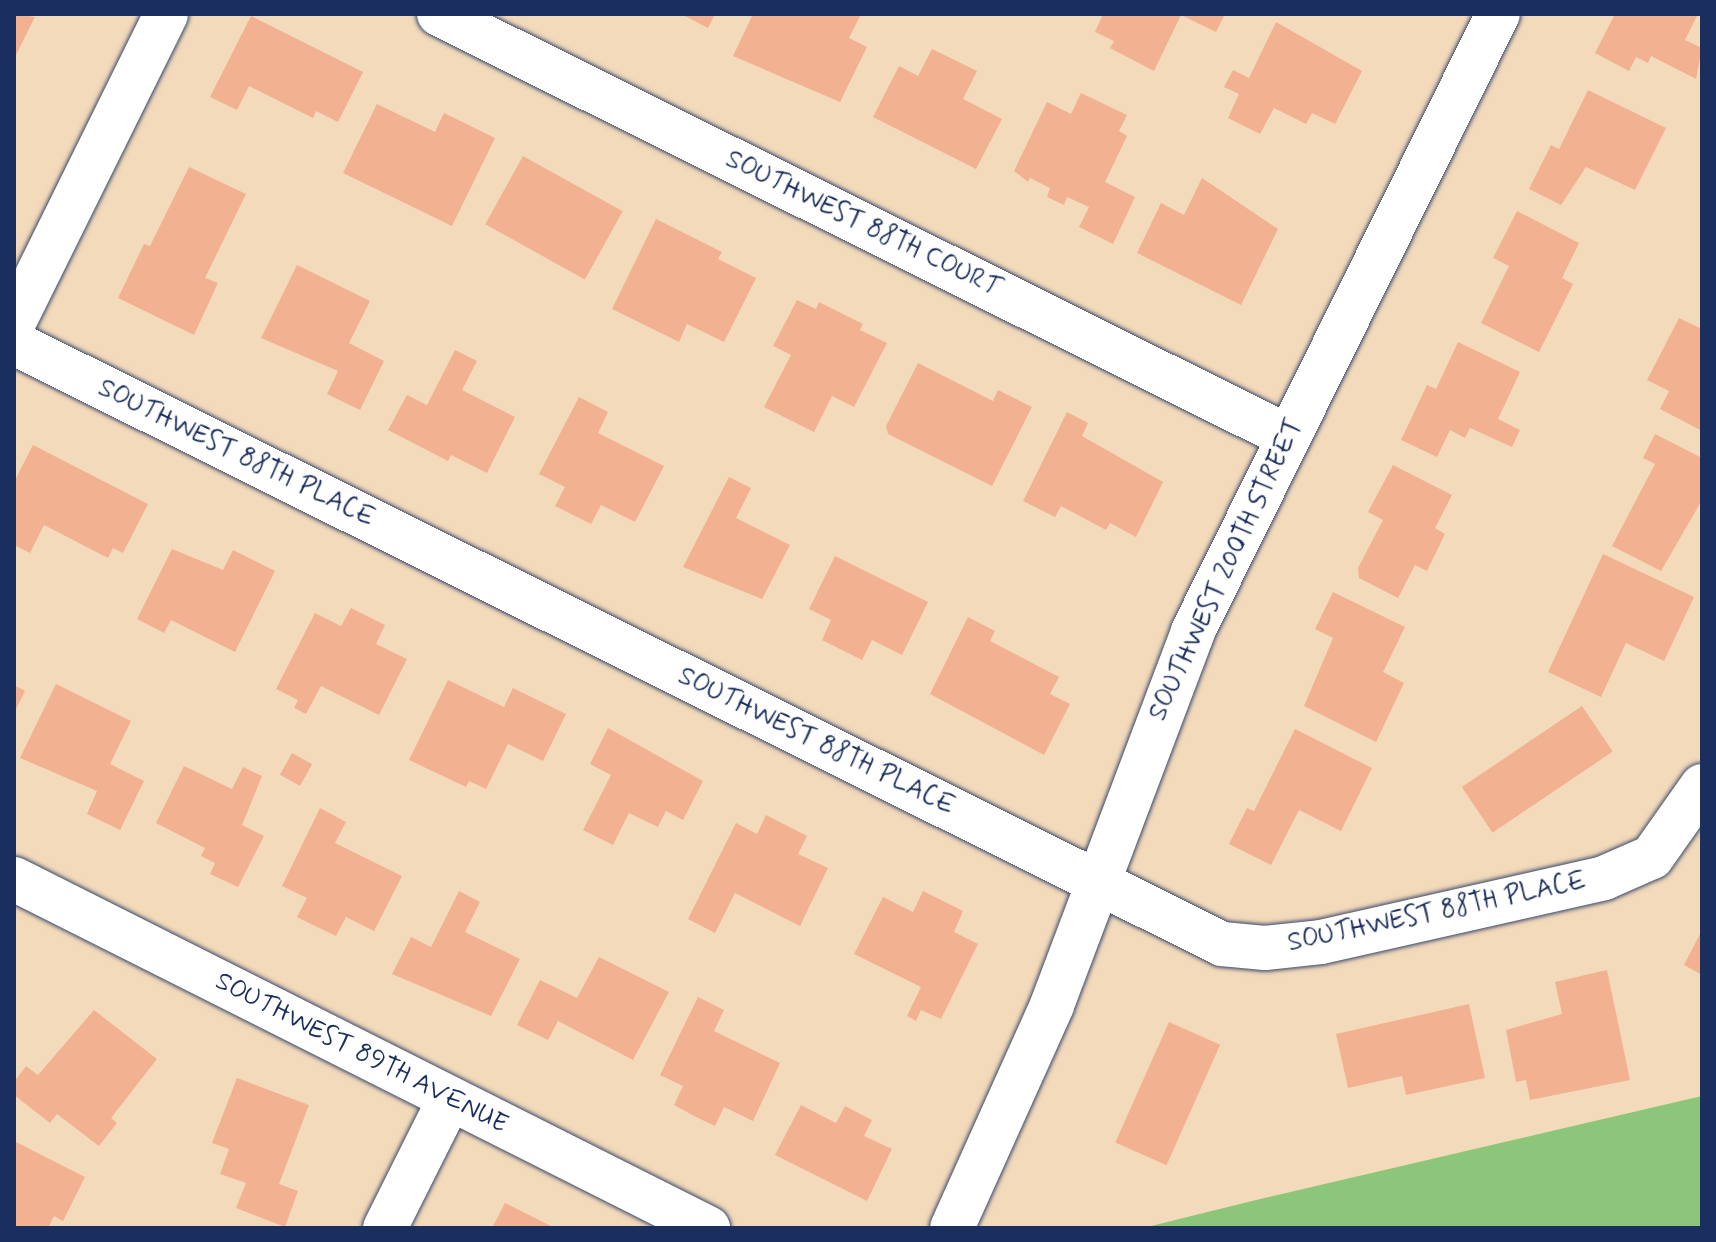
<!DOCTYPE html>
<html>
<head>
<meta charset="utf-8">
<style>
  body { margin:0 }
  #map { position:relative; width:1716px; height:1242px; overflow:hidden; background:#f3daba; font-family:Mynerve,sans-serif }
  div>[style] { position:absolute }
  .green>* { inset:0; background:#8bc67b }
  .building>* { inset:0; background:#f2b292; transform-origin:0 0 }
  .roads { filter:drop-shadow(0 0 2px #3b496c) drop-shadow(0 0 2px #3b496c) }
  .minor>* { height:44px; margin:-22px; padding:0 22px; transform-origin:22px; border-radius:22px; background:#fff }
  span { translate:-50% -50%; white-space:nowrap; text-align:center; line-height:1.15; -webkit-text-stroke:7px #fff; paint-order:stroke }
  .street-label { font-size:26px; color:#1b2f5e }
  .frame { position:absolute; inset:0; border:16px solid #1b2f5e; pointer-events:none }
</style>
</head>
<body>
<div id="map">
  <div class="green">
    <i style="clip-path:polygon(1702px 1096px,1702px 1228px,1143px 1228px,1252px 1201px)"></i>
  </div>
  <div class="building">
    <i style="clip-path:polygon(14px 14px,35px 17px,14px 59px)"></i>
    <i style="clip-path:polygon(681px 14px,715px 14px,708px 28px)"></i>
    <i style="clip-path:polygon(753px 14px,861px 14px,849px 38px,867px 47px,840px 102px,733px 56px)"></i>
    <i style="clip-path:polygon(1103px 14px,1225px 14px,1216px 32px,1181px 15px,1154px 71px,1110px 48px,1114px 41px,1095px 32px)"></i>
    <i style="clip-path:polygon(1615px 14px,1698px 14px,1685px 40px,1702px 48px,1696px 79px,1651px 56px,1648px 63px,1636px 57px,1629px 71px,1595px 53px)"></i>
    <i style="clip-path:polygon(251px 16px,363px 72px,338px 122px,316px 111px,313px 118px,249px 86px,237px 110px,210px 97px)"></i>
    <i style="clip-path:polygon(1276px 22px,1362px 71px,1335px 124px,1312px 113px,1306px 124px,1274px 108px,1260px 134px,1228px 118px,1239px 94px,1224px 87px,1233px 70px,1249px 78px)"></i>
    <i style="clip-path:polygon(932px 49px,977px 71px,963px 99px,1002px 119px,976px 169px,873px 117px,899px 66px,918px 76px)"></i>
    <i style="clip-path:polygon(1588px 90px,1666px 128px,1635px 190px,1586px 167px,1561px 205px,1529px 189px,1551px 145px,1559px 149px)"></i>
    <i style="clip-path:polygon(1081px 93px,1127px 115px,1119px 131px,1127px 136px,1105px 182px,1135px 197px,1113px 244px,1079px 227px,1089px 207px,1067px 197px,1064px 205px,1047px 197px,1050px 188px,1030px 178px,1028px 182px,1014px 171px,1047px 102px,1071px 114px)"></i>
    <i style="clip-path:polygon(377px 104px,435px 132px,444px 113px,495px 138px,452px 226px,343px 173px)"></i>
    <i style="left:523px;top:156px;width:114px;height:78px;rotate:29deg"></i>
    <i style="clip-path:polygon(189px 167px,246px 194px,205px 278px,218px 283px,194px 335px,118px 298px,144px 244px,150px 246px)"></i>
    <i style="clip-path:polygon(1202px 178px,1278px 229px,1241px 305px,1137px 253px,1161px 203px,1184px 215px)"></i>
    <i style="clip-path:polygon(1517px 211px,1579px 243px,1562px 278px,1573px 284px,1539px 352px,1481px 323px,1509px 266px,1493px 258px)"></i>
    <i style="clip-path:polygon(656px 219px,722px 252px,718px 259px,756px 278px,724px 342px,687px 324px,679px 342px,612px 309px)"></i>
    <i style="clip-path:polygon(297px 265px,370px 301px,349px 343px,384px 361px,360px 410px,327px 394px,338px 371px,261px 338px)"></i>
    <i style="clip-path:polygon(797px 300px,816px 309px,819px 302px,863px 324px,860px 330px,887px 343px,854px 407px,832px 396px,814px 432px,764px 407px,791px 355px,773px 346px)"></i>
    <i style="clip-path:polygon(1679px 318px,1702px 329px,1702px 431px,1660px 409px,1669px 391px,1647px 380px)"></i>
    <i style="clip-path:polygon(1458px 342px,1520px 372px,1498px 419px,1520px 430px,1512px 447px,1470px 428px,1465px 438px,1450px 430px,1437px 457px,1401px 440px,1427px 385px,1436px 389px)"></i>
    <i style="clip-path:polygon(455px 350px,477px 361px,462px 390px,515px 417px,487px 473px,451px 455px,448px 461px,388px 430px,407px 395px,427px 405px)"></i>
    <i style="clip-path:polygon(918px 363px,993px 401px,998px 390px,1032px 407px,992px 486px,888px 434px,886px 426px)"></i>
    <i style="clip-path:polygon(579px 397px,608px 412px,598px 433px,664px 466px,635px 522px,601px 505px,591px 524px,555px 506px,565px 487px,539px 474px)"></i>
    <i style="clip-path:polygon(1067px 412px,1088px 423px,1082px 436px,1163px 482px,1136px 537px,1110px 523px,1106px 530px,1061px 506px,1055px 517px,1023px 501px)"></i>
    <i style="clip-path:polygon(1655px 434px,1702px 458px,1702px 500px,1661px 571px,1612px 546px,1655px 464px,1643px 458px)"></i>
    <i style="clip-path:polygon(33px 445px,148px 504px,123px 553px,113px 548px,108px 558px,44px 525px,30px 553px,14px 545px,14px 482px)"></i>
    <i style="clip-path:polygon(1393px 465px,1452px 495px,1435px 528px,1445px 534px,1427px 571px,1415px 565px,1398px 598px,1359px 578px,1358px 568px,1383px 520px,1368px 512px)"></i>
    <i style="clip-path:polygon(729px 477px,751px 488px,736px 518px,790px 545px,762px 599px,683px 567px)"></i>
    <i style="clip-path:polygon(172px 549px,223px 570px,233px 550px,275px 571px,235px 652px,171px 620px,164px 633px,137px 619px)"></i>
    <i style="clip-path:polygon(1603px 554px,1694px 597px,1664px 661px,1626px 643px,1601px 697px,1548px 672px)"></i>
    <i style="clip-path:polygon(835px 556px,928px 602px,902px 655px,872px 640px,862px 660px,822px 640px,831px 620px,809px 609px)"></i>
    <i style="clip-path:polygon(1333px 592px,1405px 627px,1383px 672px,1404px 683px,1376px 742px,1304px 706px,1333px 638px,1315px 629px)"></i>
    <i style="clip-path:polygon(351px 608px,385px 625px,376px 644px,407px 659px,379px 715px,321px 686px,306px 714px,294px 708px,298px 700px,276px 689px,315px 613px,341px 626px)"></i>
    <i style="clip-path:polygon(968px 617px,995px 631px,990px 641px,1059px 677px,1050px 694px,1070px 704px,1044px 755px,930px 694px)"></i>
    <i style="clip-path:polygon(448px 680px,504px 707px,513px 688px,566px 714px,543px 761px,508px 744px,486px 789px,469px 781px,466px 787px,409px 760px)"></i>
    <i style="clip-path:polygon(56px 684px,131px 721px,110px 764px,144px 781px,120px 830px,87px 814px,97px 791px,20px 758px)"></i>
    <i style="clip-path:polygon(14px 685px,25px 691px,14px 713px)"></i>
    <i style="left:1582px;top:706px;width:55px;height:145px;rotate:56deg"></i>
    <i style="clip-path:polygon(608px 728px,703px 781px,683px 820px,666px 811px,658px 827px,629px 813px,613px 845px,583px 830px,611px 775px,590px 764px)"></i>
    <i style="clip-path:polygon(1295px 729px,1372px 768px,1341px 831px,1299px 810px,1271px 865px,1229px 844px,1247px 808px,1254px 811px)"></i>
    <i style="left:292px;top:753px;width:23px;height:25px;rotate:29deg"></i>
    <i style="clip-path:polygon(184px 766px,232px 789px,243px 767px,262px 776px,242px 825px,264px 836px,238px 887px,210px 874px,215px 863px,201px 856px,205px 848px,156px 823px)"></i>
    <i style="clip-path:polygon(320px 808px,346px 822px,335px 843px,402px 876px,374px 931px,346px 917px,336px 936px,317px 927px,297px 917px,307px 898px,282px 886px)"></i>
    <i style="clip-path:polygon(766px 815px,807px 836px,798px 854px,828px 868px,800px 926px,735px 893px,715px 933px,688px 919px,736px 823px,757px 834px)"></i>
    <i style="clip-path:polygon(459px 891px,480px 902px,465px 932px,520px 959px,491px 1016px,392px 974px,411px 937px,431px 947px)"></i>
    <i style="clip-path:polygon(923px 891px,963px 911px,954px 932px,978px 944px,941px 1019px,921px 1010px,916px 1021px,907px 1016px,921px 987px,854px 954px,883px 897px,913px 912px)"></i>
    <i style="clip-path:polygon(1702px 930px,1702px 975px,1684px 965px)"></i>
    <i style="clip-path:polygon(599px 957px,669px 992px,633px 1060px,558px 1021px,548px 1040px,517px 1025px,540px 980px,577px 998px)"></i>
    <i style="clip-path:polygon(1607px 970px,1630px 1080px,1530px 1100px,1526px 1080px,1516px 1082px,1506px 1030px,1562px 1014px,1555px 982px)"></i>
    <i style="clip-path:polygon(698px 997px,724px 1010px,714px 1031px,780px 1063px,753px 1121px,724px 1107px,715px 1126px,694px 1116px,674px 1105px,683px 1086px,660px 1075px)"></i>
    <i style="clip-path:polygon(1469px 1004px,1485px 1078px,1406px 1095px,1402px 1076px,1348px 1088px,1336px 1034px)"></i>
    <i style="clip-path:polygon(94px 1010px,157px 1059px,111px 1118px,117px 1123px,99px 1146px,57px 1114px,50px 1123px,14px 1095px,14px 1082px,26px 1066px,38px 1075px)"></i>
    <i style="left:1169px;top:1022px;width:56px;height:132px;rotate:24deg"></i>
    <i style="clip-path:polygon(237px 1078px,309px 1105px,279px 1184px,298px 1191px,285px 1227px,236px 1208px,246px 1183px,220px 1174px,229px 1149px,212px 1143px)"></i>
    <i style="clip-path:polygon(801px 1105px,836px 1123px,845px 1106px,872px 1120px,864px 1136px,892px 1149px,867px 1201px,775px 1155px)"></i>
    <i style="clip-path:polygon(14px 1141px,85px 1177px,63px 1221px,54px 1216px,48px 1228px,14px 1228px)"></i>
    <i style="clip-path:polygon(505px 1203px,555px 1228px,492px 1228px)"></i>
  </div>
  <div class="roads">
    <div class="minor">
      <i style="left:439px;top:14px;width:947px;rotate:26.46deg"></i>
      <i style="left:14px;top:322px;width:343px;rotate:-63.7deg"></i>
      <i style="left:14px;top:343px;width:1349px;rotate:26.45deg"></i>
      <i style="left:1222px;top:944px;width:43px;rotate:5.3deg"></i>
      <i style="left:1265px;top:948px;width:56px;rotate:-6.1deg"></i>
      <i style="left:1321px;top:942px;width:290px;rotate:-12.7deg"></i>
      <i style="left:1604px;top:878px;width:52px;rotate:-23.6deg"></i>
      <i style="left:1652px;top:857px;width:87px;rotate:-54.8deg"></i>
      <i style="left:14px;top:879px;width:777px;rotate:26.7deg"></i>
      <i style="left:385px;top:1228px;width:143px;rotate:-63.4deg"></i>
      <i style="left:952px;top:1228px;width:244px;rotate:-65.8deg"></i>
      <i style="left:1052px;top:1005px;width:400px;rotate:-69.3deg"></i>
      <i style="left:1193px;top:631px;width:688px;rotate:-63.7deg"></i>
    </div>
  </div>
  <div class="street-label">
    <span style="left:863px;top:225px;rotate:26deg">SOUTHWEST 88TH COURT</span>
    <span style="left:236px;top:454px;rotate:26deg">SOUTHWEST 88TH PLACE</span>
    <span style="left:1227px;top:570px;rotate:-65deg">SOUTHWEST 200TH STREET</span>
    <span style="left:816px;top:742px;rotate:26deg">SOUTHWEST 88TH PLACE</span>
    <span style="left:1437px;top:913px;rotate:-12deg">SOUTHWEST 88TH PLACE</span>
    <span style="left:361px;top:1054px;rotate:27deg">SOUTHWEST 89TH AVENUE</span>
  </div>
  <div class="frame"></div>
</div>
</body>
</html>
